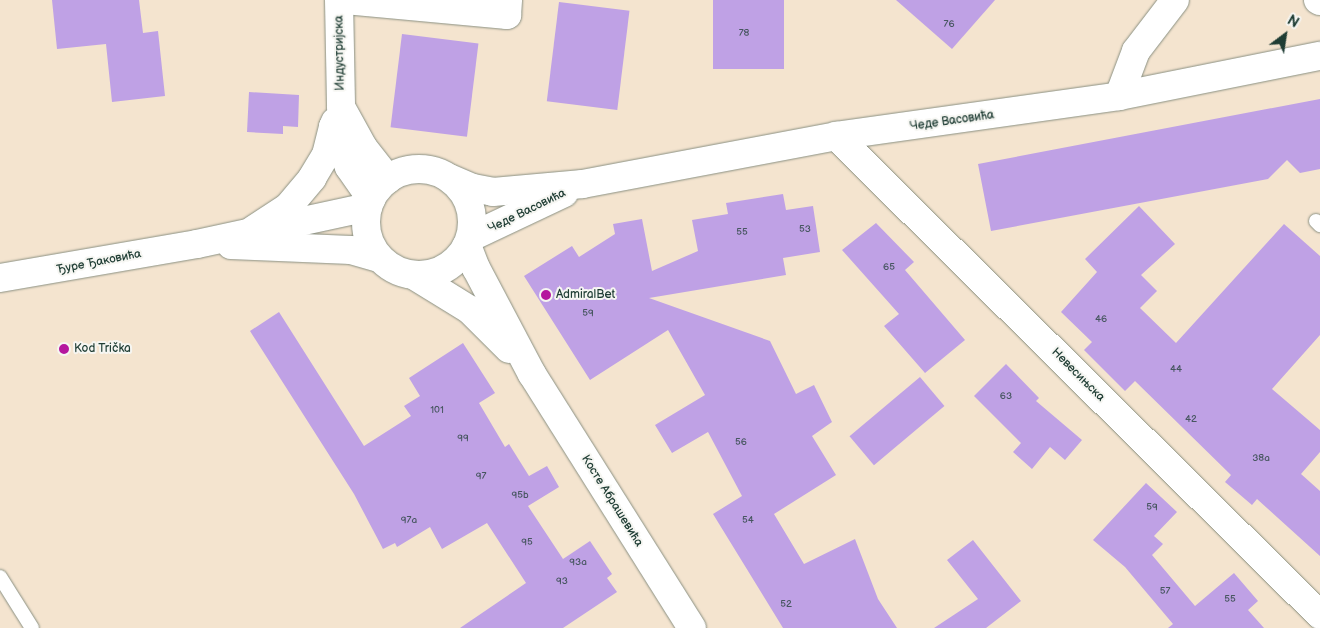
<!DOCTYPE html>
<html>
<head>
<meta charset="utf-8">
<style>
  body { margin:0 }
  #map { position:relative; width:1320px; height:628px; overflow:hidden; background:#f4e4cf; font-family:"Balsamiq Sans",sans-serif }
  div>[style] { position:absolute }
  .building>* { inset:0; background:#bfa1e5; transform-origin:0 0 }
  .roads { filter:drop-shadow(0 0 1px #8a9082) drop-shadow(0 0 1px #8a9082) }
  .service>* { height:14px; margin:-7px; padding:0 7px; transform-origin:7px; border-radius:7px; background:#fff }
  .minor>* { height:28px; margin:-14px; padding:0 14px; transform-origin:14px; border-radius:14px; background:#fff }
  .tertiary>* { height:28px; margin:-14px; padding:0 14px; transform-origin:14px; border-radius:14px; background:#fff }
  .tertiary>.ring { margin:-14px; padding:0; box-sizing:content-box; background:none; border:28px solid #fff; border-radius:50% }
  .dots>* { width:14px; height:14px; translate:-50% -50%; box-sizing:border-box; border:2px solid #f6f6f2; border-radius:50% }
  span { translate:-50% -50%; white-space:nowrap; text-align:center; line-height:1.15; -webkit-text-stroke:4px #f6f6f2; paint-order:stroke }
  .number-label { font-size:10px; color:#475660 }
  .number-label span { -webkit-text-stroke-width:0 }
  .street-label { font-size:12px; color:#1f3d34 }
  .poi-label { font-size:12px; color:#1f3d34 }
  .left { translate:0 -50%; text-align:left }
  .north { position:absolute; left:1260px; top:10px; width:50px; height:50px; -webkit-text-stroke:4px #f6f6f2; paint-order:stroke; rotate:31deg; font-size:14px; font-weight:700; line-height:20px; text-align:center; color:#1f3d34 }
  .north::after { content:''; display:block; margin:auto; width:18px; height:22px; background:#1f3d34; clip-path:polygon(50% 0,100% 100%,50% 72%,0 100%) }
</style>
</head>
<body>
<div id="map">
  <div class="building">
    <i style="clip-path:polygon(52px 0,139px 0,143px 33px,158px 31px,165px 96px,112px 102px,106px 44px,57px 49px)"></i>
    <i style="left:713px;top:0;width:71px;height:69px"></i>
    <i style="clip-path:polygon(896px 0,995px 0,952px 49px)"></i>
    <i style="left:559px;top:2px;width:71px;height:100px;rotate:7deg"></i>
    <i style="left:402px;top:34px;width:77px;height:94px;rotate:7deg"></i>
    <i style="clip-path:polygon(249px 92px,299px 95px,298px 127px,283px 126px,283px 134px,247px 132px)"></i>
    <i style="clip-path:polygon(1320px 99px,1320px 169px,1300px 173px,1287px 160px,1268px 179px,991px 231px,978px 164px)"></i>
    <i style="clip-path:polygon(783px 194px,786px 210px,813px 206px,820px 252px,783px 258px,786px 275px,649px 298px,770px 341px,796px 394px,814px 385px,832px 422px,812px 436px,836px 475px,774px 514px,804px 564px,855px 539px,878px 599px,897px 628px,783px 628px,713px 514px,742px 496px,708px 432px,672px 453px,655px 425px,705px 395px,668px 330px,590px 380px,524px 276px,572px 246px,579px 257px,615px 234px,613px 224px,642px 219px,652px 271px,698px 251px,692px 220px,728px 214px,726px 203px)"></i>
    <i style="clip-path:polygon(1139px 206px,1175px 244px,1141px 275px,1157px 291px,1140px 308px,1176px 343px,1284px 224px,1320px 256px,1320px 335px,1272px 389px,1320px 430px,1320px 452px,1301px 474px,1320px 491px,1320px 556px,1257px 499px,1252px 505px,1225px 482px,1231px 475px,1135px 381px,1125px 391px,1084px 350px,1092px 342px,1061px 312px,1097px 272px,1085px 259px)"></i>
    <i style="clip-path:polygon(876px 223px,914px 262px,905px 270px,965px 340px,925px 373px,884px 326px,899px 314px,842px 250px)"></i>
    <i style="clip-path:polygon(279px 312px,364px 446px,411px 416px,404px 406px,420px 396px,409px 378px,463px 343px,495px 393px,479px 403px,505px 447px,509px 444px,529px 476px,547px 466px,559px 487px,528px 506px,563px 559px,590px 541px,612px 574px,607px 578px,617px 592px,563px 628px,460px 628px,526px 583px,487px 523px,442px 549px,430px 527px,397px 547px,395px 543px,383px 549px,354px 494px,250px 331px)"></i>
    <i style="clip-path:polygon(1006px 364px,1039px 398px,1036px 401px,1082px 440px,1065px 460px,1050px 447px,1032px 469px,1013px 452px,1021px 443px,974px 396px)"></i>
    <i style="left:920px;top:377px;width:38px;height:92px;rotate:50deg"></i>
    <i style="clip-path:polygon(1146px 483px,1177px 512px,1154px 536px,1163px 544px,1152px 555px,1195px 606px,1234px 573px,1258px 601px,1248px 610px,1264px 628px,1168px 628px,1173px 624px,1125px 567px,1093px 540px)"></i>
    <i style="clip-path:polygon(973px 540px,1021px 601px,986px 628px,934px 628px,978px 599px,947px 560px)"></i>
  </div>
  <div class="roads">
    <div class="service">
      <i style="left:1316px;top:221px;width:6px;rotate:45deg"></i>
      <i style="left:0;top:577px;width:60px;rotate:57.9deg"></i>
    </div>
    <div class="minor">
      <i style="left:339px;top:0;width:107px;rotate:88.9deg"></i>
      <i style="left:341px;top:107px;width:46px;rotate:61.2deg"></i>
      <i style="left:363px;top:147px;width:41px;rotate:52deg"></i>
      <i style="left:345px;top:0;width:163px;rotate:5.3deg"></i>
      <i style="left:507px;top:15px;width:15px;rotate:-86deg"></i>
      <i style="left:1318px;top:0;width:2px;rotate:27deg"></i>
      <i style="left:1119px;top:96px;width:48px;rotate:-69.3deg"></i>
      <i style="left:1136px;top:51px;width:64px;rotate:-52.6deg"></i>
      <i style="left:335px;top:122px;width:5px;rotate:112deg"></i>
      <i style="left:333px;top:127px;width:43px;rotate:68.2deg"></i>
      <i style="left:349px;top:167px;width:39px;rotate:55deg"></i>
      <i style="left:836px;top:136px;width:681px;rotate:44.7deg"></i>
      <i style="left:253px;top:230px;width:42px;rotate:-33.3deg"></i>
      <i style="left:288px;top:207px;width:38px;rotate:-50deg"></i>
      <i style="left:312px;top:178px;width:27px;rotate:-59deg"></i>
      <i style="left:326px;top:155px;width:29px;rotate:-76deg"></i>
      <i style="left:467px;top:245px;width:25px;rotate:69deg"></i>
      <i style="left:476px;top:268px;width:120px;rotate:62.2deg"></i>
      <i style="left:532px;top:374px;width:300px;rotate:57.8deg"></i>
      <i style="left:415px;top:276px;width:65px;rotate:31.7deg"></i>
      <i style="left:470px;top:310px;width:55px;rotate:45deg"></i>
    </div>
    <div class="tertiary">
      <i class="ring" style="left:366px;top:169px;width:78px;height:78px"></i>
      <i style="left:449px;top:178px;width:26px;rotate:23deg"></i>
      <i style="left:473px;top:188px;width:20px;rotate:11deg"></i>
      <i style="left:493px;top:192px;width:90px;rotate:-5.1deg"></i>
      <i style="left:583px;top:184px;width:258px;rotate:-10.7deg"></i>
      <i style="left:836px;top:136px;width:286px;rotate:-8deg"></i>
      <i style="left:1119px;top:96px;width:205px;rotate:-11.3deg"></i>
      <i style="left:471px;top:237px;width:103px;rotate:-25.3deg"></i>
      <i style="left:231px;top:245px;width:120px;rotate:2.4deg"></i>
      <i style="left:351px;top:250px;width:29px;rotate:16deg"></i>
      <i style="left:0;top:278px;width:200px;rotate:-9.8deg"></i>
      <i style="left:197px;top:244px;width:175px;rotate:-12.2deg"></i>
    </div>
  </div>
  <div class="dots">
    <i style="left:546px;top:295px;background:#b5179e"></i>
    <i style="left:64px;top:349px;background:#b5179e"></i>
  </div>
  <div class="number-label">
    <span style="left:949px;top:25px">76</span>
    <span style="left:744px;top:34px">78</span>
    <span style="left:805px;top:230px">53</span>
    <span style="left:742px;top:233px">55</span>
    <span style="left:889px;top:268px">65</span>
    <span style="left:588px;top:314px">59</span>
    <span style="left:1101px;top:320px">46</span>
    <span style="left:1176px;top:370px">44</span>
    <span style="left:1006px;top:397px">63</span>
    <span style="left:437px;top:411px">101</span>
    <span style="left:1191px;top:420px">42</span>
    <span style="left:463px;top:439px">99</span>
    <span style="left:741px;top:443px">56</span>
    <span style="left:1261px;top:459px">38a</span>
    <span style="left:481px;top:477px">97</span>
    <span style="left:520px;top:496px">95b</span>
    <span style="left:1152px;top:508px">59</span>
    <span style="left:409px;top:521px">97a</span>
    <span style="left:748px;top:521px">54</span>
    <span style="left:527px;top:543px">95</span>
    <span style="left:578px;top:563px">93a</span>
    <span style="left:562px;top:582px">93</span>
    <span style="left:1165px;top:592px">57</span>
    <span style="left:1230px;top:600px">55</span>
    <span style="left:786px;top:605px">52</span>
  </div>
  <div class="street-label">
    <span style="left:340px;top:53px;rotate:-91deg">Индустријска</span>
    <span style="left:952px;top:121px;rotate:-8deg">Чеде Васовића</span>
    <span style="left:527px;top:211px;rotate:-26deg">Чеде Васовића</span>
    <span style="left:99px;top:262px;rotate:-11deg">Ђуре Ђаковића</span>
    <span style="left:1078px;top:375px;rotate:45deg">Невесињска</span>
    <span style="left:612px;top:501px;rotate:58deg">Косте Абрашевића</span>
  </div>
  <div class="poi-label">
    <span class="left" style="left:556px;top:295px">AdmiralBet</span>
    <span class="left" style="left:74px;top:349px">Kod Trička</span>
  </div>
  <div class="north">N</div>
</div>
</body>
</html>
